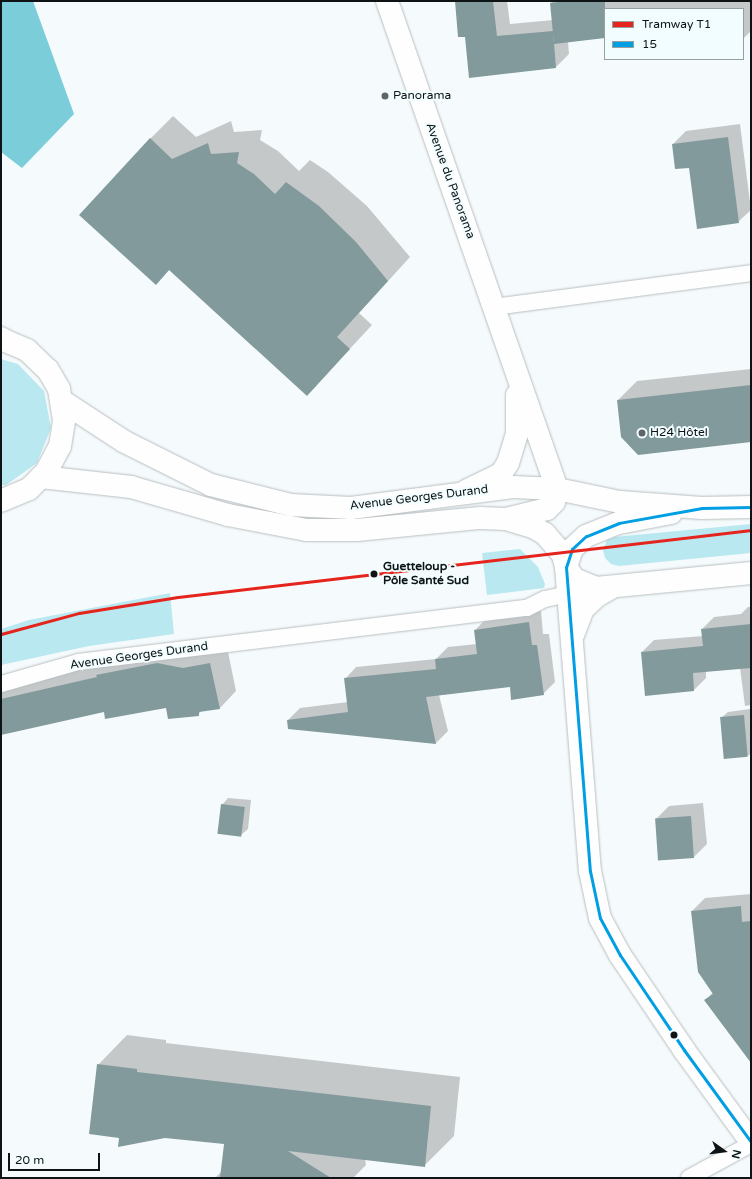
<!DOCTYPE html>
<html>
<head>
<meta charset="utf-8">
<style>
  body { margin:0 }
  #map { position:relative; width:752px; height:1179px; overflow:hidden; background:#f5fbfc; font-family:"Varela Round",sans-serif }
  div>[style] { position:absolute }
  .green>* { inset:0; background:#b9e8f0 }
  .water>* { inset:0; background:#7ccdda }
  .shadow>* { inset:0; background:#0003 }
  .building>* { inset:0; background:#839a9d; transform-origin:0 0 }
  .roads { filter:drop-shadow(0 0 1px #b8bec0) drop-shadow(0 0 1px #b8bec0) }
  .service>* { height:16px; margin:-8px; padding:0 8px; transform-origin:8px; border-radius:8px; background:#fefeff }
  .minor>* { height:22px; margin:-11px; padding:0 11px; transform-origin:11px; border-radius:11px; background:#fefeff }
  .primary>* { height:22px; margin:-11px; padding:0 11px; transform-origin:11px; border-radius:11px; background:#fefeff }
  .trunk>* { height:22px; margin:-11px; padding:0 11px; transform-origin:11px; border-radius:11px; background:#fefeff }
  .bus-1>* { height:3px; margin:-1.5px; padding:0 1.5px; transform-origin:1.5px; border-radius:1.5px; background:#009fe3 }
  .tram-1>* { height:3px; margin:-1.5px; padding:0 1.5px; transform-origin:1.5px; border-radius:1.5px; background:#e5251d }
  .dots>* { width:11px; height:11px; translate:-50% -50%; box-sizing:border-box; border:2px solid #f2fdff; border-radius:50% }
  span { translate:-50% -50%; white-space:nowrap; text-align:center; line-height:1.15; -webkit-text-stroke:4px #f2fdff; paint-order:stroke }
  .poi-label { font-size:12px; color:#0e1415 }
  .left { translate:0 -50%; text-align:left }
  .street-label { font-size:12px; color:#0e1415 }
  .stop-label { font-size:12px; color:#0e1415; font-weight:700 }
  .frame { position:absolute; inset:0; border:2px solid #0e1415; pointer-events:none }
  .legend { position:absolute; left:604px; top:8px; width:140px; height:52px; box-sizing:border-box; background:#f2fdff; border:1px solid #97a0a1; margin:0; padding:5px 7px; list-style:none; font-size:12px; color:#0e1415 }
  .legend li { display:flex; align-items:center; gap:8px; height:20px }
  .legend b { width:20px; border:1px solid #97a0a1 }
  .north { position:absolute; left:704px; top:1131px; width:40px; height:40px; -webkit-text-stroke:3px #f2fdff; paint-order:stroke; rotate:104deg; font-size:11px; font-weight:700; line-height:16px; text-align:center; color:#0e1415 }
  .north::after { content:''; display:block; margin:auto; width:14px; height:18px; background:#0e1415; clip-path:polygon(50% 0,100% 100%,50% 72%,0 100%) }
  .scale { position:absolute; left:8px; top:1153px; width:92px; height:18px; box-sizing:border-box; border:2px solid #0e1415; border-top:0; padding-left:5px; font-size:12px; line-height:14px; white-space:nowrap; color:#0e1415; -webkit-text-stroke:3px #f2fdff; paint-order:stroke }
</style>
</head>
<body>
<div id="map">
  <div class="green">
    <i style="clip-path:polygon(1px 359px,18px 364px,44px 391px,51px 428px,37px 463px,6px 485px,1px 485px)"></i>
    <i style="clip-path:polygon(751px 524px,751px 553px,619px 566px,611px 564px,605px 558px,603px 550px,607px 540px,614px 537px)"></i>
    <i style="clip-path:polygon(520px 549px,538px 567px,545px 584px,544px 588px,487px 595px,482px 553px)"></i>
    <i style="clip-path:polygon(170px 593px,174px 634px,89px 646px,1px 665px,1px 629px,29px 620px)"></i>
  </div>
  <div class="water">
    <i style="clip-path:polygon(1px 1px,33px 1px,74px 114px,22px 168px,1px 152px)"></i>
  </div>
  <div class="shadow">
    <i style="clip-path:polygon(456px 1px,507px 1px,510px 24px,553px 20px,551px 3px,553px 1px,751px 1px,751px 31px,743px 39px,743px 9px,605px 9px,605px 37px,568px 42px,569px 54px,556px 67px,465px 36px)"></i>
    <i style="clip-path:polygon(173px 116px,196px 137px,231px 121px,234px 132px,262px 130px,260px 140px,278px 151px,299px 171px,310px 160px,328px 172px,367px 206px,410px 257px,359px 313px,372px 325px,307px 395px,170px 269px,156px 284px,150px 139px)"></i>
    <i style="clip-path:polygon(740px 124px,751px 210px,738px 222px,673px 144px,686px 131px)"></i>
    <i style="clip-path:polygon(751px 369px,751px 441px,618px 400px,637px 381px)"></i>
    <i style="clip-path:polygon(748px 607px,751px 607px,751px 705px,745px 706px,740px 668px,706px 671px,706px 678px,694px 690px,646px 694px,642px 652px,654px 640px,703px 636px,702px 629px,714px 617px,741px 614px)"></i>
    <i style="clip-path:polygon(541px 611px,543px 634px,549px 634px,555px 682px,543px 694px,510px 686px,439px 695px,448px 731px,436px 743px,289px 728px,288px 720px,300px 708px,348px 702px,345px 679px,356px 667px,436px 659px,448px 647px,477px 644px,475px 630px,487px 618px)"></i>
    <i style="clip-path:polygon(227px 647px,236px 691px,220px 708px,202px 710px,198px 715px,166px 707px,105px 711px,1px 734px,1px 687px,110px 662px)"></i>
    <i style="clip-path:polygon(750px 709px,751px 753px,748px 756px,721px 718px,728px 712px)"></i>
    <i style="clip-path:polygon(228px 798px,251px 800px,248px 829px,241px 835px,222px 805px)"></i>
    <i style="clip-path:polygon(703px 803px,707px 844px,694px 857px,659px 860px,656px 819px,669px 806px)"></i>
    <i style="clip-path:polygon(751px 894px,751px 1062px,706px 1000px,713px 992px,692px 911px,705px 898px)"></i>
    <i style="clip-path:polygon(127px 1035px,166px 1040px,166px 1043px,460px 1077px,454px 1136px,424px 1166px,365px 1159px,366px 1165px,353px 1178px,215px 1178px,242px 1151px,258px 1147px,165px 1137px,120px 1137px,98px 1065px)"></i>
  </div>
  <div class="building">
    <i style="clip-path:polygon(455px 1px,493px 1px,497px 36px,553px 31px,556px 68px,469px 78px,465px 37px,458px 37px)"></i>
    <i style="clip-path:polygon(566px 1px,605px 1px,605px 38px,554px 44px,550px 3px)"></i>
    <i style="clip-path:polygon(728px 137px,739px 223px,697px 229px,689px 168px,675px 169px,672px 144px)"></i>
    <i style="clip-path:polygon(150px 138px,172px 159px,208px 143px,211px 154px,239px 152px,237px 163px,254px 174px,275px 194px,286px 182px,319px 206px,356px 242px,388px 281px,337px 337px,350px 349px,307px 396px,169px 270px,156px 285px,79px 215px)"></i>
    <i style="clip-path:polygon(751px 385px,751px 442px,638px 455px,621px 437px,617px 400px)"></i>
    <i style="clip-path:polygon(529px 622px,532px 645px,537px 645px,544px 695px,511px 700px,510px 687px,426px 697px,436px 744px,288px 729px,287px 720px,348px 712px,344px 678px,436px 669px,435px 659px,477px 654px,474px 630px)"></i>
    <i style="clip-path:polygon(751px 624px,751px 668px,693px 673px,694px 691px,645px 696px,641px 652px,703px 646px,701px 629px)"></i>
    <i style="clip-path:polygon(157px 663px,183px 668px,210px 663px,220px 709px,199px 712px,199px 716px,168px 719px,166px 708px,105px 719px,104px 712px,1px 735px,1px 699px,97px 677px,96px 675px)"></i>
    <i style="left:744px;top:715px;width:42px;height:24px;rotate:85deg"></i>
    <i style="left:221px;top:804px;width:24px;height:30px;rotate:7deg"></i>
    <i style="left:691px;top:816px;width:42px;height:36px;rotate:86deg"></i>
    <i style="clip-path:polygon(741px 906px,742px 922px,751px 921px,751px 1063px,704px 1000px,713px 994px,698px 972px,691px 911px)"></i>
    <i style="clip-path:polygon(97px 1064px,137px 1069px,137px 1072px,431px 1106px,425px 1167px,288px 1151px,331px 1178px,220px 1178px,224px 1144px,165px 1138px,118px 1147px,119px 1138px,89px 1134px)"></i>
  </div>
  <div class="roads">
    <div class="service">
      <i style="left:494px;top:307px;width:259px;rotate:-7.5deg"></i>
      <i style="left:1px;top:684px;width:80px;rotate:-15.9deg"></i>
      <i style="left:78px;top:662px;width:452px;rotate:-6.9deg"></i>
      <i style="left:527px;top:608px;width:20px;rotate:-27deg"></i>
      <i style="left:545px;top:599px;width:34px;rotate:-12deg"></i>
      <i style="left:689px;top:1178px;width:71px;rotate:-28.7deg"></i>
    </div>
    <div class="minor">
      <i style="left:387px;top:1px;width:517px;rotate:70.79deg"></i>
      <i style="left:557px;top:489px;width:13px;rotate:103deg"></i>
      <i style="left:554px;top:502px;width:10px;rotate:135deg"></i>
      <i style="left:547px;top:509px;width:42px;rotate:166.3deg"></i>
      <i style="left:466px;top:491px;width:39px;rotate:-26deg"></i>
      <i style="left:501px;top:474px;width:13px;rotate:-58deg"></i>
      <i style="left:508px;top:463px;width:30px;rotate:-73deg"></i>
      <i style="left:517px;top:434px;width:39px;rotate:-90deg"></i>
      <i style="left:566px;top:567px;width:305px;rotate:85.5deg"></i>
      <i style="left:590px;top:871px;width:48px;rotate:78deg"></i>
      <i style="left:600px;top:918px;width:42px;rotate:61.6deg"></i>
      <i style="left:620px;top:955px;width:115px;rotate:56deg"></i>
      <i style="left:684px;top:1050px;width:114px;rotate:53.9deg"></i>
      <i style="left:573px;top:635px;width:28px;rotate:-69deg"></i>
      <i style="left:583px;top:609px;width:19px;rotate:-43deg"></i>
      <i style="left:597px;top:596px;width:16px;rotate:-30deg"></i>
    </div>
    <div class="primary">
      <i style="left:1px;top:339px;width:28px;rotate:23deg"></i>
      <i style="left:27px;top:350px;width:29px;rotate:44deg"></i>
      <i style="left:48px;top:370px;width:22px;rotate:60deg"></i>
      <i style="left:59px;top:389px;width:32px;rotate:81deg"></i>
      <i style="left:64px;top:421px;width:25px;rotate:99deg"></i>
      <i style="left:60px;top:446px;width:30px;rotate:118deg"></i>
      <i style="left:46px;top:472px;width:24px;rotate:135deg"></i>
      <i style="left:29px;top:489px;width:30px;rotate:157deg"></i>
      <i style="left:62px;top:401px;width:75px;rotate:33.1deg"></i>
      <i style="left:125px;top:442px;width:96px;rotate:26.6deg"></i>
      <i style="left:211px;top:485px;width:82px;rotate:14deg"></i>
      <i style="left:291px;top:505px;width:60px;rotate:2.9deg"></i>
      <i style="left:351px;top:508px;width:163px;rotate:-7.4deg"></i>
      <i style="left:513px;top:487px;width:44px;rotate:2.6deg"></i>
      <i style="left:557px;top:489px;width:64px;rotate:11.7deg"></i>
      <i style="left:620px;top:502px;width:82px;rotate:4.2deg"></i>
      <i style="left:702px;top:508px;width:49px;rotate:-1.2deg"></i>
      <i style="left:41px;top:477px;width:91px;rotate:6.3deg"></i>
      <i style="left:131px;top:487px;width:101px;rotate:16.1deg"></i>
      <i style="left:228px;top:515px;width:80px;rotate:10.8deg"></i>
      <i style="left:307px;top:530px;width:50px"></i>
      <i style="left:357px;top:530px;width:124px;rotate:-5.6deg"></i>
      <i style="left:480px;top:518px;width:26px;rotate:2deg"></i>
      <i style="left:506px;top:519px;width:30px;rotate:17deg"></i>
      <i style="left:535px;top:528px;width:12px;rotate:31deg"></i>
      <i style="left:545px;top:534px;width:28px;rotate:49deg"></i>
      <i style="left:563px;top:555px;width:12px;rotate:76deg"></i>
      <i style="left:566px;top:567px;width:14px;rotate:56deg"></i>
      <i style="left:574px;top:579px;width:24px;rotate:22deg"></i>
      <i style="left:596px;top:588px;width:156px;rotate:-5.5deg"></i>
      <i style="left:566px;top:567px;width:19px;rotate:-72deg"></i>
      <i style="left:572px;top:549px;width:19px;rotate:-43deg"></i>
      <i style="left:586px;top:536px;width:35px;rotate:-22deg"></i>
      <i style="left:619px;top:523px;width:53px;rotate:-10.9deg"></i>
    </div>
    <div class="trunk">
      <i style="left:1px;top:338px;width:4px;rotate:34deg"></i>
    </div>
  </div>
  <div class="bus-1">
    <i style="left:751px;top:507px;width:49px;rotate:178.8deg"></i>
    <i style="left:702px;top:508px;width:84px;rotate:169.8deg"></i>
    <i style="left:619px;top:523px;width:35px;rotate:158deg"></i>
    <i style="left:586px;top:536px;width:19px;rotate:137deg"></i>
    <i style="left:572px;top:549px;width:19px;rotate:108deg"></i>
    <i style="left:566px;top:567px;width:305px;rotate:85.5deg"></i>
    <i style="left:590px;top:871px;width:48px;rotate:78deg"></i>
    <i style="left:600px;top:918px;width:42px;rotate:61.6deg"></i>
    <i style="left:620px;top:955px;width:115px;rotate:56deg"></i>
    <i style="left:684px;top:1050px;width:114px;rotate:53.9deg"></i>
  </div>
  <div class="tram-1">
    <i style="left:1px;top:634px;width:81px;rotate:-15.1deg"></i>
    <i style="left:79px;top:613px;width:100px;rotate:-9.2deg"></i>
    <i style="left:178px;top:597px;width:577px;rotate:-6.67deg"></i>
  </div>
  <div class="dots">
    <i style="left:385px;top:96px;background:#5f6566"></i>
    <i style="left:642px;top:433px;background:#5f6566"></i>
    <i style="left:374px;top:574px;background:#0e1415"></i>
    <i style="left:674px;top:1035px;background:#0e1415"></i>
  </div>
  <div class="poi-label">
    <span class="left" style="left:393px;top:96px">Panorama</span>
    <span class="left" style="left:650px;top:433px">H24 Hôtel</span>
  </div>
  <div class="street-label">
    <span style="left:450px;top:181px;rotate:70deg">Avenue du Panorama</span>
    <span style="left:419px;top:498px;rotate:-7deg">Avenue Georges Durand</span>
    <span style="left:139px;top:656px;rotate:-8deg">Avenue Georges Durand</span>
  </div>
  <div class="stop-label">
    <span class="left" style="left:383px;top:574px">Guetteloup -<br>Pôle Santé Sud</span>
  </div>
  <div class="frame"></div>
  <ul class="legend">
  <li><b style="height:5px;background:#e5251d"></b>Tramway T1</li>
  <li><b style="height:5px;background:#009fe3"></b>15</li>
  </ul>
  <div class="north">N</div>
  <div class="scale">20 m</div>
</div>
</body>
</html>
